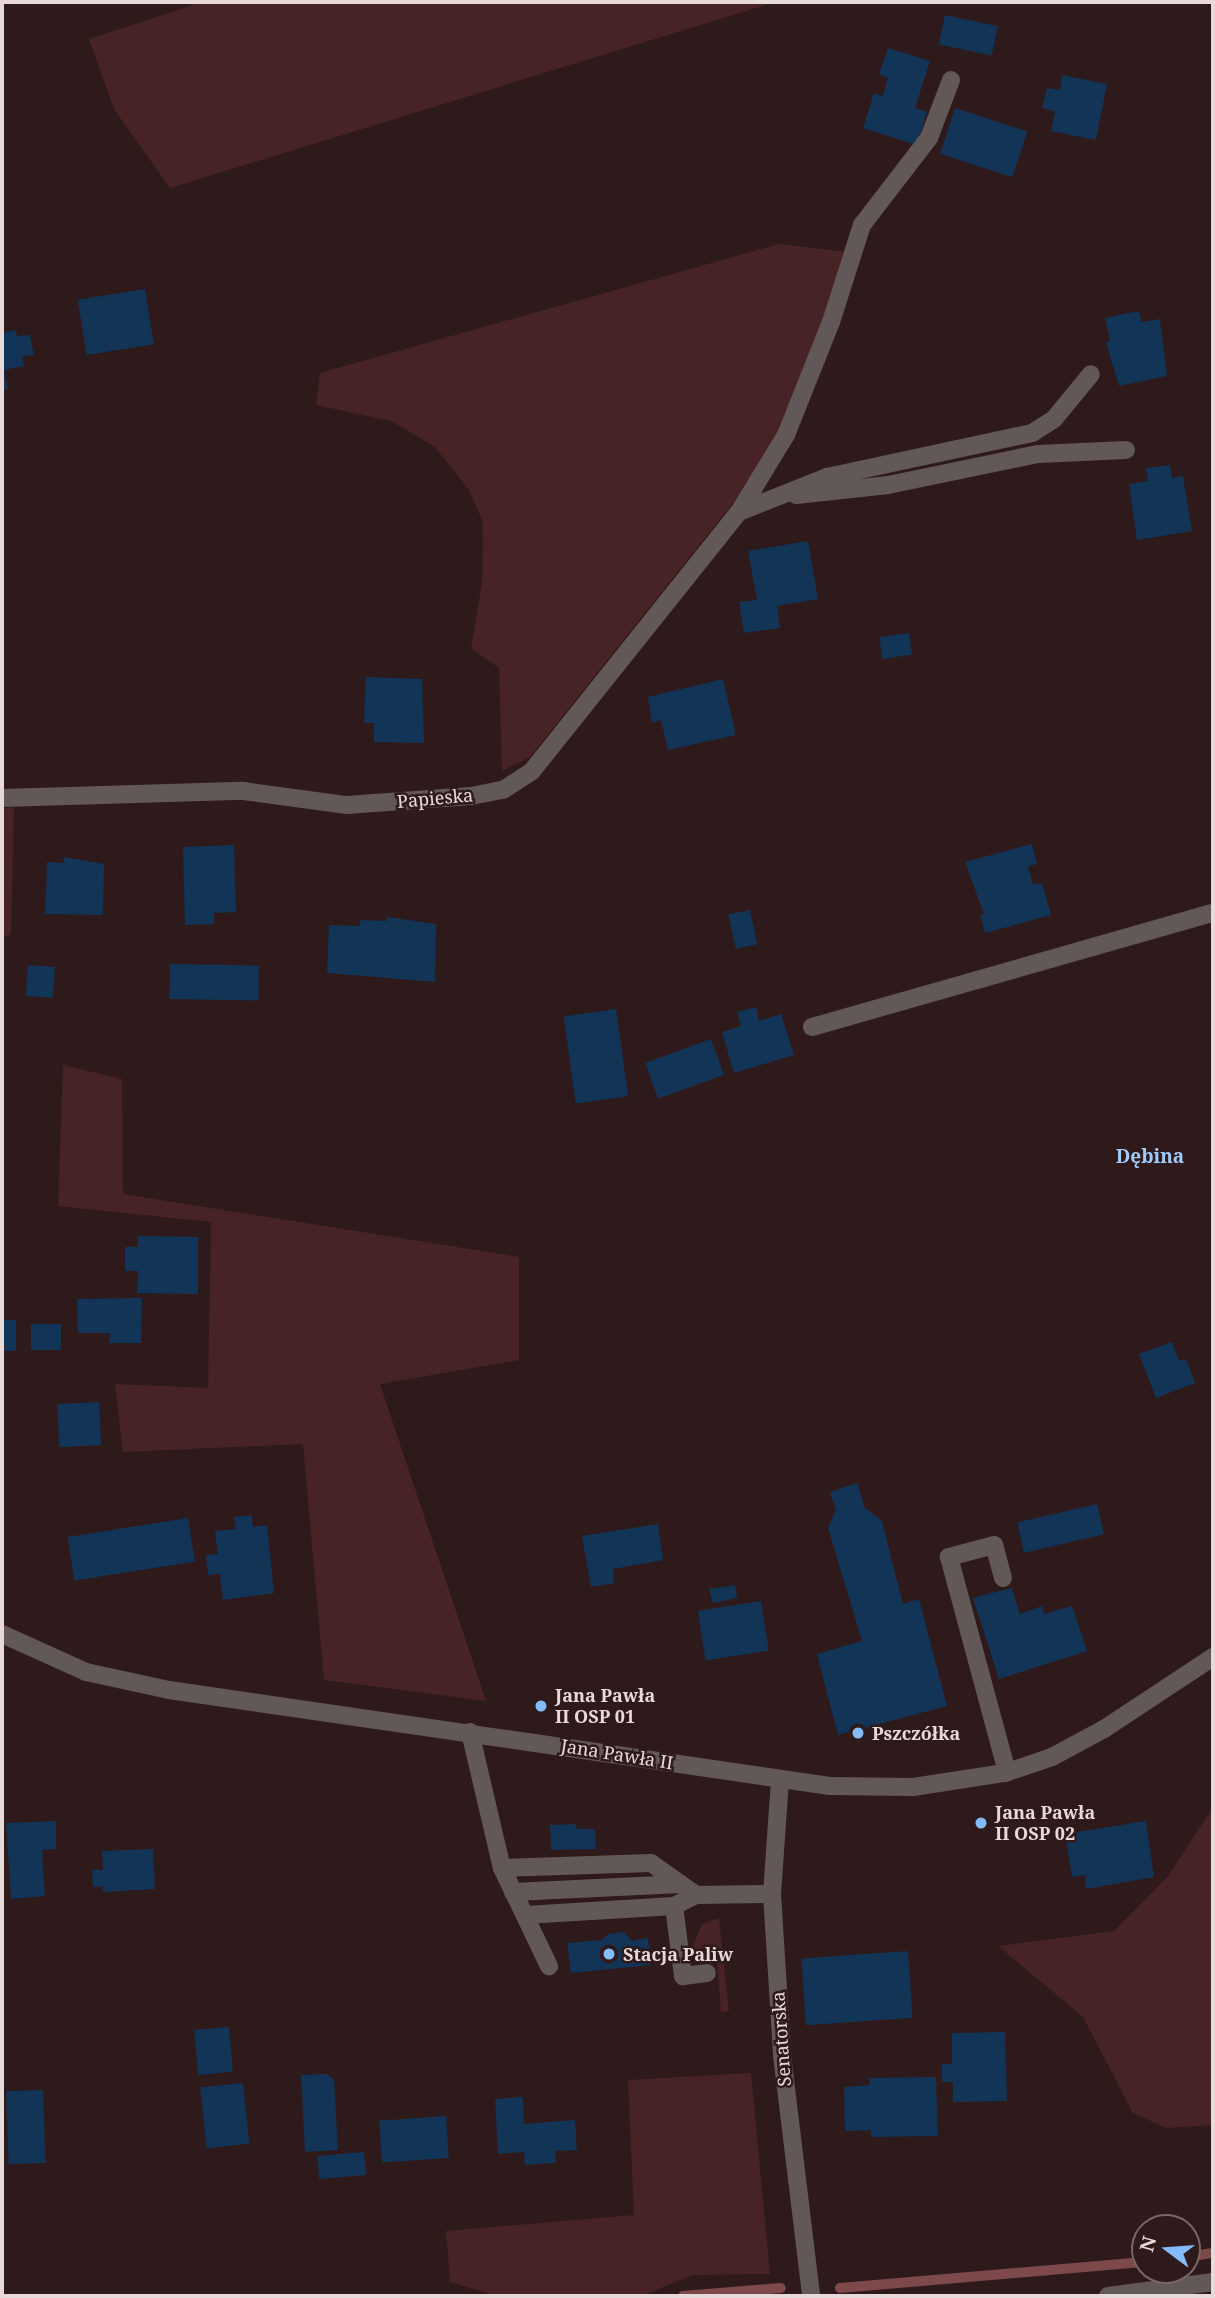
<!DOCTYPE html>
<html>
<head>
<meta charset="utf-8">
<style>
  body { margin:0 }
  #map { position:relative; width:1215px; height:2298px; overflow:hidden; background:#2e1a1b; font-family:"Noto Serif",serif }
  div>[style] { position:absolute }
  .green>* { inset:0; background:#472325 }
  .stream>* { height:10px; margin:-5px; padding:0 5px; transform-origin:5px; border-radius:5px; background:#7e494b }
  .building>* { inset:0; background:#123456; transform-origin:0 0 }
  .minor>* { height:18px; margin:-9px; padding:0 9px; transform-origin:9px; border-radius:9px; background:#635858 }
  .dots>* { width:19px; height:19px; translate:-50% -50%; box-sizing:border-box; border:4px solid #2e1a1b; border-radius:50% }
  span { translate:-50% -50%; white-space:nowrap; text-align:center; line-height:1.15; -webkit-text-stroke:5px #2e1a1b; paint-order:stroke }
  .street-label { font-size:18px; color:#e9dada }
  .poi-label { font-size:18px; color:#e9dada; font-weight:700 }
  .left { translate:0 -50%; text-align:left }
  .neighbourhood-label { font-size:19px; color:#a0caf9; font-weight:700 }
  .frame { position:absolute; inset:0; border:4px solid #e9dada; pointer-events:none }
  .north { position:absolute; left:1131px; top:2214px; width:70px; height:70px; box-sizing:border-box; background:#2e1a1b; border:2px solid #796767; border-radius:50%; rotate:286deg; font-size:19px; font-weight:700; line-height:28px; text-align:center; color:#e9dada }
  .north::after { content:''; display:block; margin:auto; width:24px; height:32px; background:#83bcfb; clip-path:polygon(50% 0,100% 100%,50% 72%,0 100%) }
</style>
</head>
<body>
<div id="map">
  <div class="green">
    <i style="clip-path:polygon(202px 2px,775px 2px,170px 188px,114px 109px,89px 39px)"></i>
    <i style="clip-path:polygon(779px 244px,848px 252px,789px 416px,733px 503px,530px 757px,502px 771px,499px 668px,471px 648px,482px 582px,483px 522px,469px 490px,435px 447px,391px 421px,316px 405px,320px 373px)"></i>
    <i style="clip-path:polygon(14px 807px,11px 935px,2px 936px,2px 808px)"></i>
    <i style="clip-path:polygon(63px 1065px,122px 1079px,123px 1194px,519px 1257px,519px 1360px,380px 1384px,486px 1701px,324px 1680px,303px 1444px,123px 1452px,115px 1384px,208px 1388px,211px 1222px,58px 1206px)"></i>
    <i style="clip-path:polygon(1213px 1703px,1213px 2125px,1166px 2128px,1133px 2113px,1083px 2017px,998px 1946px,1114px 1931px,1168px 1876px,1212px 1809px)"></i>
    <i style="clip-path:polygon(719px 1918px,729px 2011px,721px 2012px,716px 1951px,692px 1948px,702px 1924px)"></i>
    <i style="clip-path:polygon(751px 2073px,770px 2274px,692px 2275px,642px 2296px,496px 2296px,450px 2282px,446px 2231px,634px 2215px,628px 2080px)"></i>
  </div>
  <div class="stream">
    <i style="left:1187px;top:2257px;width:26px;rotate:-9deg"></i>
    <i style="left:840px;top:2288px;width:306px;rotate:-4.9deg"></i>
    <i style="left:683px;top:2296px;width:98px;rotate:-4.7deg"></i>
  </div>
  <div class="building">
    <i style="left:945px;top:15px;width:54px;height:30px;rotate:12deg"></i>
    <i style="clip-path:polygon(888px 48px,930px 61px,915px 108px,927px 112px,917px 145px,863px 128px,874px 93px,883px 96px,888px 78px,879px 74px)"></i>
    <i style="clip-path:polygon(1062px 75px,1107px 84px,1096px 140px,1051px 131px,1055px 111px,1042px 108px,1047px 88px,1060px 90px)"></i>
    <i style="left:955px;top:108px;width:76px;height:48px;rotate:18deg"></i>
    <i style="left:145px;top:289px;width:56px;height:68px;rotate:81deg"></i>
    <i style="clip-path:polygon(1139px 311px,1142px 322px,1160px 319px,1167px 376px,1119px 386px,1106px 342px,1110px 341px,1105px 318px)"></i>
    <i style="clip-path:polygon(16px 330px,17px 336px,30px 335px,34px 355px,22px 356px,24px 366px,4px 370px,8px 389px,2px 390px,2px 333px)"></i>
    <i style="clip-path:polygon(1170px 465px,1172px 478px,1183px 476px,1192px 531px,1137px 540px,1129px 484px,1148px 481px,1146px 468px)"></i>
    <i style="clip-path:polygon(808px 541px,818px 599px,777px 606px,780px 628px,744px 633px,739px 602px,757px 600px,748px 551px)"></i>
    <i style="left:909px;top:633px;width:22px;height:30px;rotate:82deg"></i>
    <i style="clip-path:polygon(366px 677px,422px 679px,424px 743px,374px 742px,374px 723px,364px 723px)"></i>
    <i style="clip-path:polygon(723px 679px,736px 735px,668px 750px,661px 720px,652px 723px,648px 697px)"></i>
    <i style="clip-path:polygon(1032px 844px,1037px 864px,1028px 866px,1029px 870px,1033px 884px,1042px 883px,1051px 915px,985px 933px,980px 915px,984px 914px,965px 862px)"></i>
    <i style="clip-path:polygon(234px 845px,236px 912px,214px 913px,214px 924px,185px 925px,183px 847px)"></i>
    <i style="clip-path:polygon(64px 857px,104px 864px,103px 915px,45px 914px,47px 862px,64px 863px)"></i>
    <i style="left:750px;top:910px;width:35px;height:22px;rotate:78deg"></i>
    <i style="clip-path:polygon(387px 917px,436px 924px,435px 982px,327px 973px,329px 925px,359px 926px,361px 920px,387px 921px)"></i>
    <i style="left:170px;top:964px;width:89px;height:35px;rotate:1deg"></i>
    <i style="left:28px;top:965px;width:27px;height:31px;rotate:4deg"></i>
    <i style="clip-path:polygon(756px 1007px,759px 1021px,781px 1014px,794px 1055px,734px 1073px,722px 1032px,741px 1026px,737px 1012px)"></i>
    <i style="left:616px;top:1009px;width:88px;height:53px;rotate:82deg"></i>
    <i style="left:711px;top:1039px;width:38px;height:70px;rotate:70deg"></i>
    <i style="clip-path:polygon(138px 1236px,198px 1237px,198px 1294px,137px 1293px,138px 1271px,125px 1271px,125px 1247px,138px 1247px)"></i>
    <i style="clip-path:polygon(142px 1298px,141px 1343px,109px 1343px,110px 1333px,78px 1333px,77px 1299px)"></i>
    <i style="left:16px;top:1320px;width:31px;height:14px;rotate:90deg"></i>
    <i style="left:61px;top:1324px;width:26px;height:30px;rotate:90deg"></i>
    <i style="clip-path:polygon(1172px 1342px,1179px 1361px,1186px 1359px,1195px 1383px,1156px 1398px,1139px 1354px)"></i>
    <i style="left:99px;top:1402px;width:43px;height:42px;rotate:87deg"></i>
    <i style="clip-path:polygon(857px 1483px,865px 1508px,882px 1521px,903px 1604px,919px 1599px,947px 1706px,838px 1735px,817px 1654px,862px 1641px,828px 1528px,836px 1510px,830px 1492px)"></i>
    <i style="left:1097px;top:1504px;width:31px;height:82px;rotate:77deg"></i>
    <i style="clip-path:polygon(252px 1515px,253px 1527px,267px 1525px,274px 1593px,223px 1600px,220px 1574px,208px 1575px,206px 1555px,218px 1554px,215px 1531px,236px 1529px,234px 1517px)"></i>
    <i style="left:188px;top:1518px;width:44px;height:122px;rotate:81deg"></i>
    <i style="clip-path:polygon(658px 1524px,663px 1560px,613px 1569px,614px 1583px,591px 1587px,582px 1536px)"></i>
    <i style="clip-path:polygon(735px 1585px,737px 1598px,713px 1603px,709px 1589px)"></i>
    <i style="clip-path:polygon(1012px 1588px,1020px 1614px,1042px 1606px,1044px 1614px,1072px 1606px,1087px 1651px,999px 1679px,973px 1598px)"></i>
    <i style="left:761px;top:1601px;width:50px;height:64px;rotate:81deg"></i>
    <i style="clip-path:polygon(56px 1821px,56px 1849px,42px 1850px,45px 1896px,11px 1899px,6px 1823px)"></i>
    <i style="clip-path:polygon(1146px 1821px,1154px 1877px,1086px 1889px,1085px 1875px,1072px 1877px,1065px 1834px)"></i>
    <i style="clip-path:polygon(576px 1824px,577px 1829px,595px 1829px,596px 1849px,551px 1850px,550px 1825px)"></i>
    <i style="clip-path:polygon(153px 1849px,155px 1889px,103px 1892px,103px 1886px,93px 1887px,92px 1870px,103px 1870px,102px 1851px)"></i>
    <i style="clip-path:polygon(624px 1932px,632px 1941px,648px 1938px,651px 1965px,571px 1973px,567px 1943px,602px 1940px,608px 1934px)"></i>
    <i style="left:908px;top:1951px;width:67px;height:107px;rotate:86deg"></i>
    <i style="left:229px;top:2027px;width:45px;height:35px;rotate:85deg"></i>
    <i style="clip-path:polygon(1005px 2032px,1007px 2101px,953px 2102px,953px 2082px,942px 2082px,942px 2064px,952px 2064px,952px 2033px)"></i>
    <i style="clip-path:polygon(327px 2074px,334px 2080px,338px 2150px,305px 2152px,301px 2075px)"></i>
    <i style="clip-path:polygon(936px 2077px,938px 2136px,871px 2137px,871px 2130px,845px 2131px,844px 2087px,870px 2085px,869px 2078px)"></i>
    <i style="left:243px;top:2083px;width:61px;height:43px;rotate:84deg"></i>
    <i style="left:43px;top:2090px;width:73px;height:37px;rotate:88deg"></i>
    <i style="clip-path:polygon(523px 2097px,524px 2124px,575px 2120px,577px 2150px,555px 2151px,556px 2163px,552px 2163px,525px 2165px,524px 2152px,498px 2154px,495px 2099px)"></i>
    <i style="left:446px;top:2116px;width:42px;height:67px;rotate:86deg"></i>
    <i style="left:364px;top:2152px;width:23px;height:47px;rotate:85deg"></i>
  </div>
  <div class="minor">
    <i style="left:796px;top:495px;width:93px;rotate:-6.2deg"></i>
    <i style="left:888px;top:485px;width:153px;rotate:-11.7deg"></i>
    <i style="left:1038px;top:454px;width:88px;rotate:-2.6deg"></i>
    <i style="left:739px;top:512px;width:95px;rotate:-21.7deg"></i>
    <i style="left:827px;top:477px;width:210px;rotate:-12.1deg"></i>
    <i style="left:1032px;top:433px;width:26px;rotate:-32deg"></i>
    <i style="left:1054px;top:419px;width:58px;rotate:-50.6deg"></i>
    <i style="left:2px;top:798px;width:241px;rotate:-1.7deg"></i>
    <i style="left:243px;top:791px;width:105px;rotate:7.7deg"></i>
    <i style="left:347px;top:805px;width:124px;rotate:-4.2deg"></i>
    <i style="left:471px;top:796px;width:33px;rotate:-11deg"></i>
    <i style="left:503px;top:790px;width:35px;rotate:-33deg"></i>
    <i style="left:532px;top:771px;width:332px;rotate:-51.4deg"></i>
    <i style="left:739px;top:512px;width:90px;rotate:-58.6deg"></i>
    <i style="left:786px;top:435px;width:122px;rotate:-68.3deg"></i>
    <i style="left:831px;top:322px;width:102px;rotate:-72.3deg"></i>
    <i style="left:862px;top:225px;width:110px;rotate:-52.4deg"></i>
    <i style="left:929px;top:138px;width:62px;rotate:-69.2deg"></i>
    <i style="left:812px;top:1027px;width:417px;rotate:-15.9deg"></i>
    <i style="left:1003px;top:1578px;width:34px;rotate:-105deg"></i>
    <i style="left:994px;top:1545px;width:47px;rotate:165.1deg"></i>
    <i style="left:949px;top:1557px;width:223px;rotate:74.9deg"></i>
    <i style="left:2px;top:1634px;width:92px;rotate:24.3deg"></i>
    <i style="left:86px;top:1672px;width:85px;rotate:12.2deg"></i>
    <i style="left:169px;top:1690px;width:668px;rotate:8.26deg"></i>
    <i style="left:830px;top:1786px;width:83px;rotate:0.7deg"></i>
    <i style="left:913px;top:1787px;width:93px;rotate:-8.7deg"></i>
    <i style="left:1005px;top:1773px;width:50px;rotate:-18.8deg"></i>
    <i style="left:1052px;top:1757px;width:59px;rotate:-28.3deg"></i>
    <i style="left:1104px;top:1729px;width:131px;rotate:-33.4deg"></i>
    <i style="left:470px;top:1732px;width:140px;rotate:76.8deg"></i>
    <i style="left:502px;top:1868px;width:109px;rotate:64.4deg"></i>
    <i style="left:780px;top:1780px;width:114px;rotate:94deg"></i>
    <i style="left:772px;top:1894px;width:161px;rotate:86.4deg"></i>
    <i style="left:782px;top:2055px;width:243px;rotate:83.1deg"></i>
    <i style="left:502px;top:1868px;width:149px;rotate:-1.9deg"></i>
    <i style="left:651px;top:1863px;width:55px;rotate:35.4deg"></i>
    <i style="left:696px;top:1895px;width:76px;rotate:-0.8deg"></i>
    <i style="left:513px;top:1892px;width:168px;rotate:-2.7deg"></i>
    <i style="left:674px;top:1906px;width:71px;rotate:82.7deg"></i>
    <i style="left:683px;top:1976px;width:24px;rotate:-7deg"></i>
    <i style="left:525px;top:1915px;width:149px;rotate:-3.5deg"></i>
    <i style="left:674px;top:1906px;width:25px;rotate:-27deg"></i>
    <i style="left:1108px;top:2296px;width:106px;rotate:-7.6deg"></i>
  </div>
  <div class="dots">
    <i style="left:541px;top:1706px;background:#83bcfb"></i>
    <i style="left:858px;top:1733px;background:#83bcfb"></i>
    <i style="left:981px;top:1823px;background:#83bcfb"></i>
    <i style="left:609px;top:1954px;background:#83bcfb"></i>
  </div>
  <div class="street-label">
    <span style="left:435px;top:798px;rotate:-5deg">Papieska</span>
    <span style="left:617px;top:1754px;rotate:9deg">Jana Pawła II</span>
    <span style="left:781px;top:2039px;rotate:-94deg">Senatorska</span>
  </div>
  <div class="poi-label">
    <span class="left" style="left:555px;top:1706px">Jana Pawła<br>II OSP 01</span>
    <span class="left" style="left:872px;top:1733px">Pszczółka</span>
    <span class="left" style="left:995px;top:1823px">Jana Pawła<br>II OSP 02</span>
    <span class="left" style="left:623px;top:1954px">Stacja Paliw</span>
  </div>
  <div class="neighbourhood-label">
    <span style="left:1150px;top:1157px">Dębina</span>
  </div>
  <div class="frame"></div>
  <div class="north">N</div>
</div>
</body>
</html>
